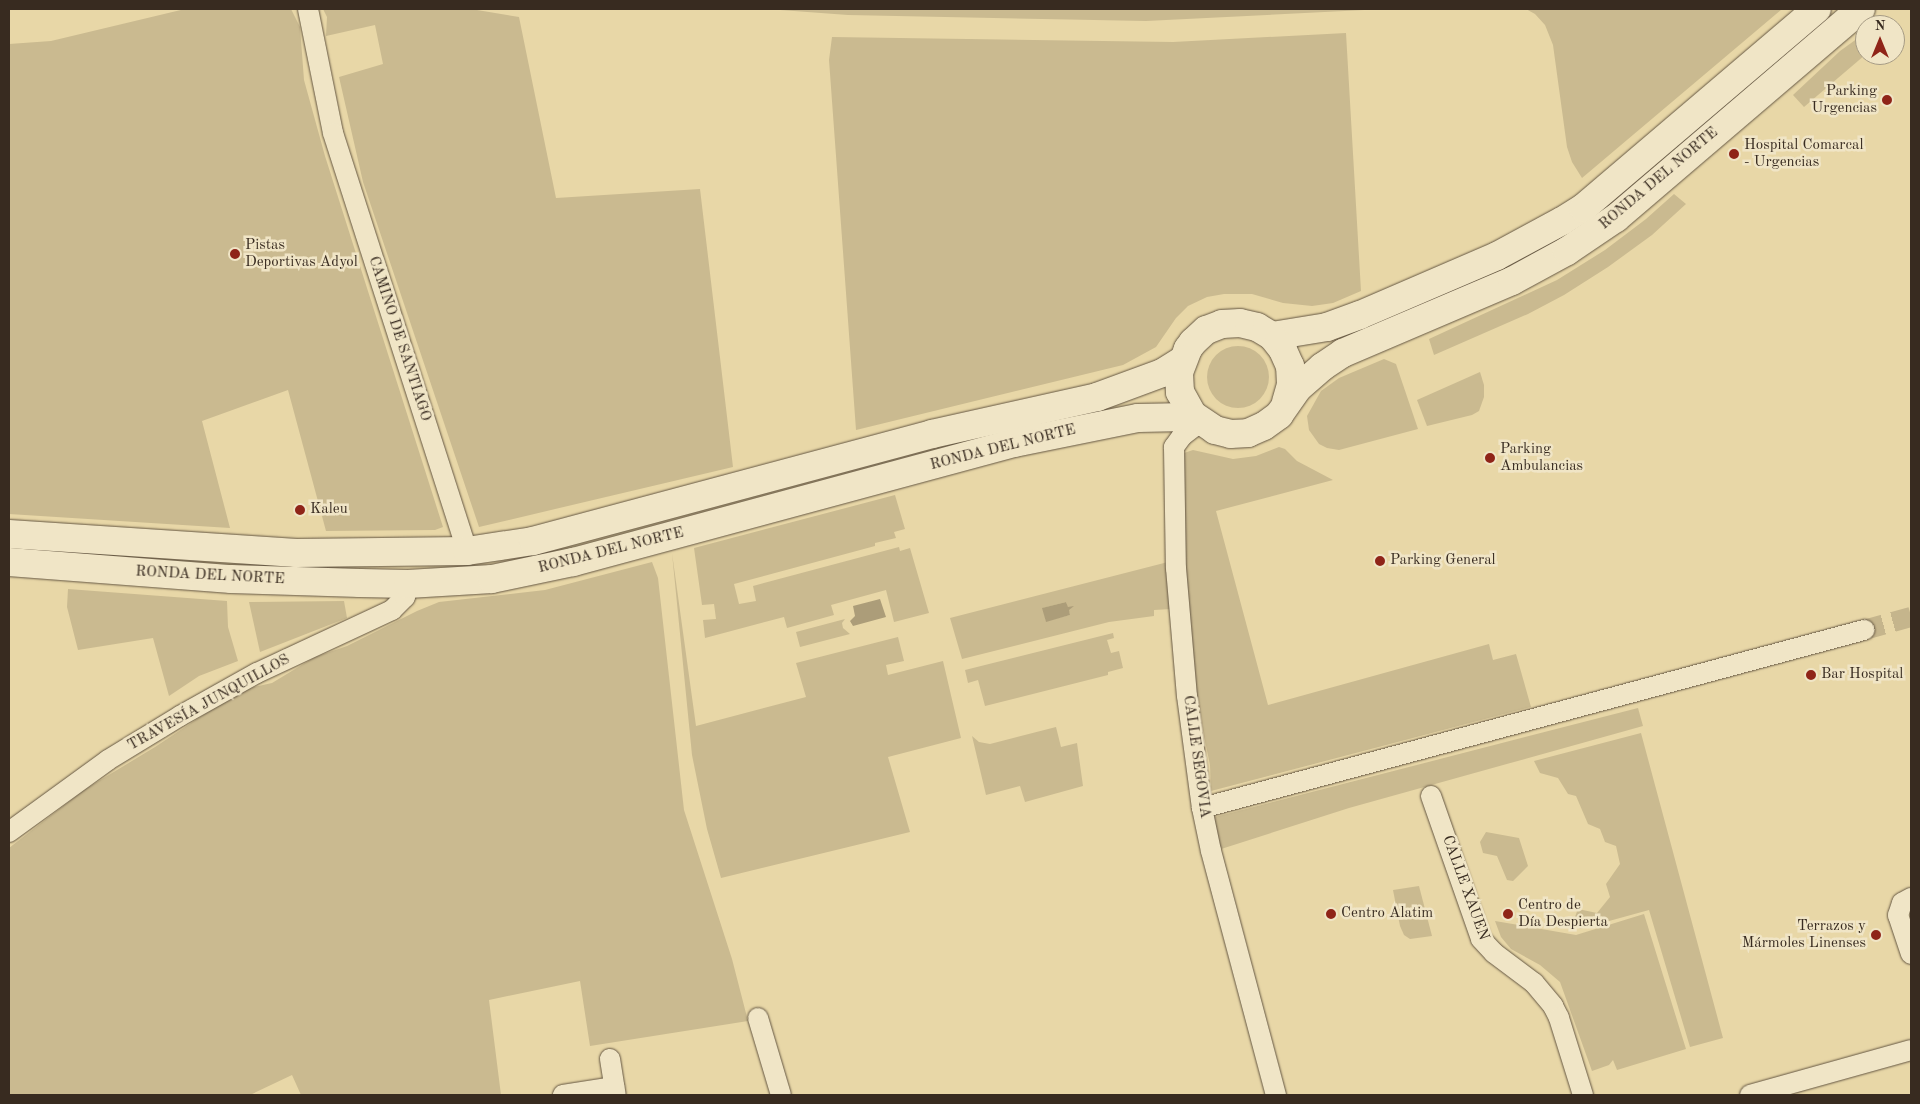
<!DOCTYPE html>
<html>
<head>
<meta charset="utf-8">
<style>
  body { margin:0 }
  #map { position:relative; width:1920px; height:1104px; overflow:hidden; background:#e8d7a7; font-family:"Old Standard TT",serif }
  div>[style] { position:absolute }
  .green>* { inset:0; background:#caba90 }
  .round { border-radius:50% }
  .water>* { inset:0; background:#ac9d79 }
  .street-tunnel>* { height:20px; margin-top:-10px; transform-origin:0; background:repeating-linear-gradient(90deg,#c5b58c 0 20px,transparent 0 30px) }
  .roads { filter:drop-shadow(0 0 1px #645642) drop-shadow(0 0 1px #645642) }
  .street>* { height:20px; margin:-10px; padding:0 10px; transform-origin:10px; border-radius:10px; background:#f0e5c6 }
  .secondary>* { height:28px; margin:-14px; padding:0 14px; transform-origin:14px; border-radius:14px; background:#f0e5c6 }
  .dots>* { width:14px; height:14px; translate:-50% -50%; box-sizing:border-box; border:2px solid #f0e5c6; border-radius:50% }
  span { translate:-50% -50%; white-space:nowrap; text-align:center; line-height:1.15; -webkit-text-stroke:5px #f0e5c6; paint-order:stroke }
  .poi-label { font-size:15px; color:#382b20 }
  .right { translate:-100% -50%; text-align:right }
  .left { translate:0 -50%; text-align:left }
  .street-label { font-size:15px; color:#382b20 }
  .frame { position:absolute; inset:0; border:10px solid #382b20; pointer-events:none }
  .north { position:absolute; left:1855px; top:15px; width:50px; height:50px; box-sizing:border-box; background:#f0e5c6; border:1px solid #a69b84; border-radius:50%; rotate:0deg; font-size:14px; font-weight:700; line-height:20px; text-align:center; color:#382b20 }
  .north::after { content:''; display:block; margin:auto; width:18px; height:22px; background:#8f2418; clip-path:polygon(50% 0,100% 100%,50% 72%,0 100%) }
</style>
</head>
<body>
<div id="map">
  <div class="green">
    <i style="clip-path:polygon(185px 9px,291px 9px,300px 27px,304px 80px,325px 156px,443px 527px,435px 530px,326px 531px,288px 390px,202px 421px,230px 528px,9px 514px,9px 44px,51px 41px)"></i>
    <i style="clip-path:polygon(323px 9px,471px 9px,519px 17px,556px 198px,700px 189px,733px 467px,479px 527px,363px 182px,339px 77px,383px 64px,375px 25px,326px 36px,327px 17px)"></i>
    <i style="clip-path:polygon(767px 9px,1384px 9px,1146px 21px,848px 15px)"></i>
    <i style="clip-path:polygon(1526px 9px,1782px 9px,1582px 178px,1572px 162px,1567px 147px,1553px 45px,1545px 25px,1535px 14px)"></i>
    <i style="clip-path:polygon(1346px 33px,1361px 291px,1333px 303px,1312px 306px,1283px 303px,1252px 294px,1224px 294px,1207px 297px,1188px 306px,1176px 318px,1156px 347px,1123px 365px,856px 430px,829px 60px,832px 37px,1173px 42px)"></i>
    <i style="clip-path:polygon(1865px 33px,1865px 55px,1804px 107px,1793px 95px,1840px 51px)"></i>
    <i style="clip-path:polygon(1674px 194px,1686px 204px,1652px 235px,1608px 267px,1564px 295px,1528px 314px,1434px 355px,1429px 339px,1557px 280px,1605px 250px,1646px 219px)"></i>
    <i class="round" style="left:1207px;top:346px;width:62px;height:62px"></i>
    <i style="clip-path:polygon(1384px 359px,1396px 364px,1418px 429px,1339px 450px,1327px 448px,1319px 444px,1309px 430px,1307px 416px,1321px 391px,1339px 378px)"></i>
    <i style="clip-path:polygon(1480px 372px,1484px 385px,1484px 397px,1479px 411px,1472px 415px,1427px 426px,1417px 400px)"></i>
    <i style="clip-path:polygon(1279px 447px,1285px 449px,1297px 461px,1333px 480px,1216px 511px,1268px 705px,1489px 644px,1493px 660px,1516px 654px,1531px 707px,1211px 791px,1210px 765px,1192px 678px,1180px 485px,1184px 453px,1193px 450px,1233px 459px,1256px 456px)"></i>
    <i style="clip-path:polygon(895px 495px,905px 529px,894px 532px,896px 538px,875px 543px,875px 546px,734px 584px,739px 604px,756px 601px,753px 586px,899px 547px,900px 551px,910px 548px,929px 613px,894px 622px,886px 590px,831px 605px,834px 615px,787px 628px,784px 617px,705px 638px,703px 620px,716px 619px,714px 604px,702px 605px,694px 548px)"></i>
    <i style="clip-path:polygon(672px 553px,696px 726px,806px 697px,796px 663px,898px 637px,904px 661px,886px 665px,888px 675px,943px 661px,961px 738px,888px 757px,910px 832px,721px 878px,707px 829px,692px 755px)"></i>
    <i style="clip-path:polygon(652px 562px,658px 578px,684px 810px,732px 959px,748px 1021px,590px 1046px,580px 981px,489px 1000px,501px 1095px,301px 1095px,292px 1075px,250px 1095px,9px 1095px,9px 848px,84px 790px,155px 747px,241px 690px,272px 683px,315px 657px,347px 646px,417px 611px,439px 602px,545px 590px)"></i>
    <i style="clip-path:polygon(evenodd,1168px 562px,1171px 609px,1154px 610px,1154px 616px,1109px 622px,962px 659px,950px 618px,1168px 562px,1066px 602px,1070px 615px,1046px 621px,1043px 608px,1066px 602px)"></i>
    <i style="clip-path:polygon(68px 589px,227px 601px,228px 627px,238px 661px,199px 676px,169px 696px,153px 638px,78px 650px,67px 607px)"></i>
    <i style="clip-path:polygon(344px 601px,347px 618px,260px 652px,249px 602px)"></i>
    <i style="clip-path:polygon(845px 619px,842px 623px,843px 628px,850px 634px,800px 647px,796px 632px)"></i>
    <i style="clip-path:polygon(1113px 633px,1114px 638px,1107px 640px,1111px 653px,1119px 651px,1123px 668px,1108px 672px,1108px 675px,985px 706px,978px 680px,968px 683px,965px 670px)"></i>
    <i style="clip-path:polygon(1638px 708px,1643px 726px,1349px 808px,1218px 850px,1211px 818px)"></i>
    <i style="clip-path:polygon(1056px 727px,1061px 747px,1077px 743px,1083px 786px,1025px 802px,1020px 786px,986px 795px,972px 736px,979px 742px,990px 744px)"></i>
    <i style="clip-path:polygon(1641px 733px,1723px 1038px,1690px 1047px,1649px 910px,1580px 929px,1573px 922px,1578px 909px,1597px 913px,1610px 897px,1606px 884px,1620px 864px,1616px 846px,1605px 842px,1600px 829px,1588px 824px,1576px 796px,1568px 794px,1558px 778px,1540px 773px,1534px 761px)"></i>
    <i style="clip-path:polygon(1486px 832px,1519px 838px,1528px 866px,1513px 881px,1507px 880px,1497px 856px,1483px 853px,1480px 842px)"></i>
    <i style="clip-path:polygon(1419px 886px,1432px 936px,1410px 939px,1404px 935px,1400px 926px,1393px 890px)"></i>
    <i style="clip-path:polygon(1644px 914px,1686px 1049px,1617px 1070px,1613px 1060px,1609px 1065px,1592px 1071px,1560px 982px,1540px 965px,1511px 949px,1501px 937px,1495px 921px,1576px 935px)"></i>
  </div>
  <div class="water">
    <i style="clip-path:polygon(880px 599px,886px 617px,853px 626px,850px 621px,855px 616px,853px 606px)"></i>
    <i style="clip-path:polygon(1066px 602px,1068px 607px,1074px 606px,1069px 610px,1070px 615px,1046px 622px,1042px 608px)"></i>
  </div>
  <div class="street-tunnel">
    <i style="left:1864px;top:630px;width:49px;rotate:-15.5deg"></i>
  </div>
  <div class="roads">
    <div class="street">
      <i style="left:308px;top:9px;width:126px;rotate:78.6deg"></i>
      <i style="left:333px;top:133px;width:439px;rotate:72.2deg"></i>
      <i style="left:1200px;top:422px;width:23px;rotate:142deg"></i>
      <i style="left:1182px;top:436px;width:14px;rotate:126deg"></i>
      <i style="left:1174px;top:447px;width:121px;rotate:89.1deg"></i>
      <i style="left:1176px;top:568px;width:128px;rotate:85.1deg"></i>
      <i style="left:1187px;top:696px;width:113px;rotate:82.4deg"></i>
      <i style="left:1202px;top:808px;width:44px;rotate:78.2deg"></i>
      <i style="left:1211px;top:851px;width:253px;rotate:75.1deg"></i>
      <i style="left:1431px;top:796px;width:151px;rotate:70.7deg"></i>
      <i style="left:1481px;top:939px;width:19px;rotate:47deg"></i>
      <i style="left:1494px;top:953px;width:50px;rotate:36.9deg"></i>
      <i style="left:1534px;top:983px;width:30px;rotate:50deg"></i>
      <i style="left:1553px;top:1006px;width:13px;rotate:63deg"></i>
      <i style="left:1559px;top:1018px;width:81px;rotate:72.7deg"></i>
      <i style="left:1202px;top:808px;width:686px;rotate:-15.05deg"></i>
      <i style="left:9px;top:832px;width:122px;rotate:-36deg"></i>
      <i style="left:108px;top:760px;width:84px;rotate:-31.4deg"></i>
      <i style="left:180px;top:716px;width:88px;rotate:-29.2deg"></i>
      <i style="left:257px;top:673px;width:149px;rotate:-25deg"></i>
      <i style="left:392px;top:610px;width:18px;rotate:-45deg"></i>
      <i style="left:405px;top:597px;width:13px;rotate:-77deg"></i>
      <i style="left:1911px;top:898px;width:10px;rotate:151deg"></i>
      <i style="left:1902px;top:903px;width:13px;rotate:108deg"></i>
      <i style="left:1898px;top:915px;width:41px;rotate:71.6deg"></i>
      <i style="left:758px;top:1018px;width:80px;rotate:73.4deg"></i>
      <i style="left:610px;top:1059px;width:36px;rotate:81deg"></i>
      <i style="left:563px;top:1095px;width:52px;rotate:-8.9deg"></i>
      <i style="left:1750px;top:1095px;width:167px;rotate:-15.6deg"></i>
    </div>
    <div class="secondary">
      <i style="left:1272px;top:336px;width:56px;rotate:-9.3deg"></i>
      <i style="left:1327px;top:327px;width:35px;rotate:-20deg"></i>
      <i style="left:1360px;top:315px;width:149px;rotate:-23.3deg"></i>
      <i style="left:1497px;top:256px;width:74px;rotate:-28.3deg"></i>
      <i style="left:1562px;top:221px;width:25px;rotate:-32deg"></i>
      <i style="left:1583px;top:208px;width:307px;rotate:-40.4deg"></i>
      <i style="left:1286px;top:402px;width:19px;rotate:-74deg"></i>
      <i style="left:1291px;top:384px;width:18px;rotate:-93deg"></i>
      <i style="left:1290px;top:366px;width:17px;rotate:-114deg"></i>
      <i style="left:1283px;top:350px;width:18px;rotate:-128deg"></i>
      <i style="left:1272px;top:336px;width:17px;rotate:-149deg"></i>
      <i style="left:1257px;top:327px;width:17px;rotate:-167deg"></i>
      <i style="left:1240px;top:323px;width:18px;rotate:177deg"></i>
      <i style="left:1222px;top:324px;width:17px;rotate:159deg"></i>
      <i style="left:1206px;top:330px;width:18px;rotate:137deg"></i>
      <i style="left:1193px;top:342px;width:9px;rotate:126deg"></i>
      <i style="left:1188px;top:349px;width:26px;rotate:111deg"></i>
      <i style="left:1179px;top:373px;width:19px;rotate:87deg"></i>
      <i style="left:1180px;top:392px;width:26px;rotate:61deg"></i>
      <i style="left:1193px;top:415px;width:27px;rotate:34deg"></i>
      <i style="left:1215px;top:430px;width:16px;rotate:14deg"></i>
      <i style="left:1231px;top:434px;width:17px;rotate:-3deg"></i>
      <i style="left:1248px;top:433px;width:17px;rotate:-24deg"></i>
      <i style="left:1264px;top:426px;width:19px;rotate:-36deg"></i>
      <i style="left:1279px;top:415px;width:33px;rotate:-55deg"></i>
      <i style="left:1298px;top:388px;width:32px;rotate:-41deg"></i>
      <i style="left:1322px;top:367px;width:25px;rotate:-34deg"></i>
      <i style="left:1343px;top:353px;width:184px;rotate:-23.1deg"></i>
      <i style="left:1512px;top:281px;width:63px;rotate:-28.6deg"></i>
      <i style="left:1567px;top:251px;width:59px;rotate:-34deg"></i>
      <i style="left:1616px;top:218px;width:322px;rotate:-40.5deg"></i>
      <i style="left:9px;top:534px;width:288px;rotate:3.8deg"></i>
      <i style="left:296px;top:553px;width:171px;rotate:-0.7deg"></i>
      <i style="left:467px;top:551px;width:67px;rotate:-8.6deg"></i>
      <i style="left:533px;top:541px;width:413px;rotate:-15deg"></i>
      <i style="left:932px;top:434px;width:169px;rotate:-12.6deg"></i>
      <i style="left:1097px;top:397px;width:69px;rotate:-20.3deg"></i>
      <i style="left:1162px;top:373px;width:25px;rotate:-32deg"></i>
      <i style="left:9px;top:562px;width:223px;rotate:4.4deg"></i>
      <i style="left:231px;top:579px;width:129px;rotate:1.8deg"></i>
      <i style="left:360px;top:583px;width:48px;rotate:1.2deg"></i>
      <i style="left:408px;top:584px;width:84px;rotate:-3.4deg"></i>
      <i style="left:492px;top:579px;width:83px;rotate:-11.9deg"></i>
      <i style="left:573px;top:562px;width:457px;rotate:-15.1deg"></i>
      <i style="left:1014px;top:443px;width:126px;rotate:-11.4deg"></i>
      <i style="left:1138px;top:418px;width:49px;rotate:-1.2deg"></i>
      <i style="left:1187px;top:417px;width:14px;rotate:21deg"></i>
    </div>
  </div>
  <div class="dots">
    <i style="left:1887px;top:100px;background:#8f2418"></i>
    <i style="left:1734px;top:154px;background:#8f2418"></i>
    <i style="left:235px;top:254px;background:#8f2418"></i>
    <i style="left:1490px;top:458px;background:#8f2418"></i>
    <i style="left:300px;top:510px;background:#8f2418"></i>
    <i style="left:1380px;top:561px;background:#8f2418"></i>
    <i style="left:1811px;top:675px;background:#8f2418"></i>
    <i style="left:1331px;top:914px;background:#8f2418"></i>
    <i style="left:1508px;top:914px;background:#8f2418"></i>
    <i style="left:1876px;top:935px;background:#8f2418"></i>
  </div>
  <div class="poi-label">
    <span class="right" style="left:1877px;top:100px">Parking<br>Urgencias</span>
    <span class="left" style="left:1744px;top:154px">Hospital Comarcal<br>- Urgencias</span>
    <span class="left" style="left:245px;top:254px">Pistas<br>Deportivas Adyol</span>
    <span class="left" style="left:1500px;top:458px">Parking<br>Ambulancias</span>
    <span class="left" style="left:310px;top:510px">Kaleu</span>
    <span class="left" style="left:1390px;top:561px">Parking General</span>
    <span class="left" style="left:1821px;top:675px">Bar Hospital</span>
    <span class="left" style="left:1518px;top:914px">Centro de<br>Día Despierta</span>
    <span class="left" style="left:1341px;top:914px">Centro Alatim</span>
    <span class="right" style="left:1866px;top:935px">Terrazos y<br>Mármoles Linenses</span>
  </div>
  <div class="street-label">
    <span style="left:1659px;top:179px;rotate:-40deg">RONDA DEL NORTE</span>
    <span style="left:399px;top:339px;rotate:72deg">CAMINO DE SANTIAGO</span>
    <span style="left:1003px;top:448px;rotate:-14deg">RONDA DEL NORTE</span>
    <span style="left:611px;top:551px;rotate:-14deg">RONDA DEL NORTE</span>
    <span style="left:210px;top:576px;rotate:3deg">RONDA DEL NORTE</span>
    <span style="left:209px;top:703px;rotate:-29deg">TRAVESÍA JUNQUILLOS</span>
    <span style="left:1196px;top:757px;rotate:82deg">CALLE SEGOVIA</span>
    <span style="left:1465px;top:888px;rotate:70deg">CALLE XAUEN</span>
  </div>
  <div class="frame"></div>
  <div class="north">N</div>
</div>
</body>
</html>
